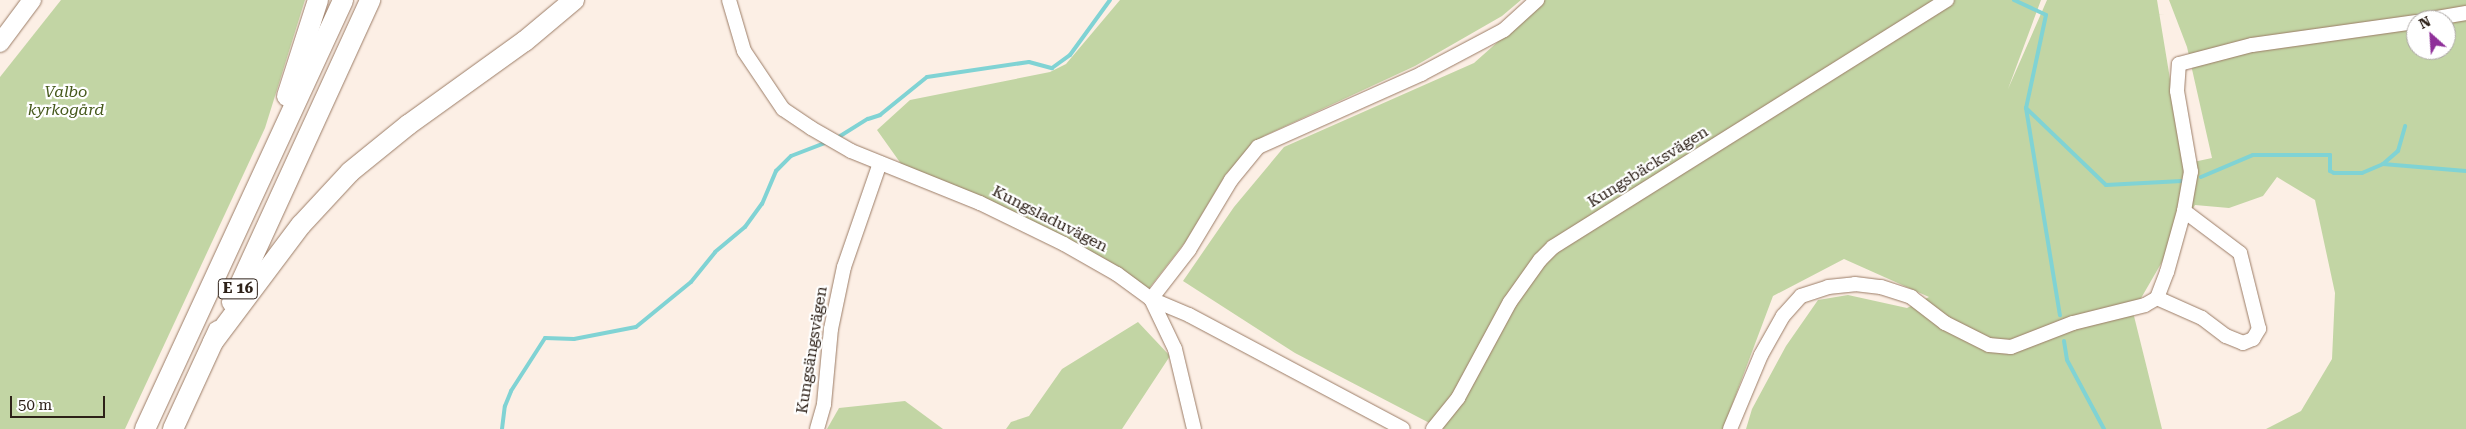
<!DOCTYPE html>
<html>
<head>
<meta charset="utf-8">
<style>
  body { margin:0 }
  #map { position:relative; width:2466px; height:429px; overflow:hidden; background:#fcefe5; font-family:"Roboto Serif",serif }
  div>[style] { position:absolute }
  .green>* { inset:0; background:#c2d5a4 }
  .stream>* { height:4px; margin:-2px; padding:0 2px; transform-origin:2px; border-radius:2px; background:#80d3d4 }
  .roads { filter:drop-shadow(0 0 1px #9b7c66) drop-shadow(0 0 1px #9b7c66) }
  .minor>* { height:14px; margin:-7px; padding:0 7px; transform-origin:7px; border-radius:7px; background:#fff }
  .major>* { height:18px; margin:-9px; padding:0 9px; transform-origin:9px; border-radius:9px; background:#fff }
  .highway>* { height:20px; margin:-10px; padding:0 10px; transform-origin:10px; border-radius:10px; background:#fff }
  span { translate:-50% -50%; white-space:nowrap; text-align:center; line-height:1.15; -webkit-text-stroke:4.5px #fff; paint-order:stroke }
  .shield-label span { padding:1px 4px; background:#fff; border:1px solid; border-radius:4px; -webkit-text-stroke-width:0 }
  .shield-label { font-size:15px; color:#2d2118; font-weight:700 }
  .park-label { font-size:16px; color:#46591c; font-style:italic }
  .street-label { font-size:16px; color:#2d2118 }
  .north { position:absolute; left:2406px; top:10px; width:50px; height:50px; box-sizing:border-box; background:#fff; border:1px solid #aba6a3; border-radius:50%; rotate:334deg; font-size:14px; font-weight:700; line-height:20px; text-align:center; color:#2d2118 }
  .north::after { content:''; display:block; margin:auto; width:18px; height:22px; background:#8f3099; clip-path:polygon(50% 0,100% 100%,50% 72%,0 100%) }
  .scale { position:absolute; left:10px; top:396px; width:95px; height:22px; box-sizing:border-box; border:2px solid #2d2118; border-top:0; padding-left:6px; font-size:15px; line-height:18px; white-space:nowrap; color:#2d2118; -webkit-text-stroke:4px #fff; paint-order:stroke }
</style>
</head>
<body>
<div id="map">
  <div class="green">
    <i style="clip-path:polygon(61px 0,305px 0,265px 128px,125px 429px,0 429px,0 77px)"></i>
    <i style="clip-path:polygon(1120px 0,1521px 0,1502px 16px,1415px 66px,1264px 136px,1226px 174px,1186px 241px,1147px 291px,904px 168px,877px 130px,910px 100px,1050px 72px,1066px 64px)"></i>
    <i style="clip-path:polygon(evenodd,1545px 0,2041px 0,2008px 89px,2047px 0,2157px 0,2184px 164px,2212px 158px,2187px 47px,2169px 0,2466px 0,2466px 429px,2266px 429px,2301px 411px,2332px 359px,2335px 293px,2315px 200px,2277px 177px,2263px 196px,2229px 208px,2195px 205px,2133px 312px,2162px 429px,1746px 429px,1752px 409px,1786px 346px,1818px 300px,1848px 295px,1907px 308px,1929px 297px,1844px 259px,1773px 296px,1723px 429px,1441px 429px,1295px 353px,1183px 281px,1234px 207px,1284px 147px,1474px 63px,1545px 0,2416px 20px,2446px 20px,2446px 50px,2416px 50px,2416px 20px)"></i>
    <i style="clip-path:polygon(1138px 322px,1170px 356px,1122px 429px,1006px 429px,1011px 422px,1029px 416px,1062px 369px)"></i>
    <i style="clip-path:polygon(905px 401px,943px 429px,827px 429px,839px 408px)"></i>
  </div>
  <div class="stream">
    <i style="left:2014px;top:0;width:35px;rotate:25deg"></i>
    <i style="left:2046px;top:15px;width:95px;rotate:102.1deg"></i>
    <i style="left:2026px;top:108px;width:210px;rotate:80.7deg"></i>
    <i style="left:2026px;top:108px;width:111px;rotate:43.9deg"></i>
    <i style="left:2106px;top:185px;width:76px;rotate:-3deg"></i>
    <i style="left:837px;top:138px;width:36px;rotate:-32deg"></i>
    <i style="left:868px;top:119px;width:13px;rotate:-18deg"></i>
    <i style="left:880px;top:115px;width:60px;rotate:-39deg"></i>
    <i style="left:927px;top:77px;width:103px;rotate:-8.4deg"></i>
    <i style="left:1029px;top:62px;width:24px;rotate:15deg"></i>
    <i style="left:1052px;top:68px;width:22px;rotate:-36deg"></i>
    <i style="left:1070px;top:55px;width:68px;rotate:-54deg"></i>
    <i style="left:2383px;top:164px;width:83px;rotate:4.8deg"></i>
    <i style="left:2201px;top:177px;width:56px;rotate:-22.9deg"></i>
    <i style="left:2253px;top:155px;width:77px"></i>
    <i style="left:2330px;top:155px;width:16px;rotate:90deg"></i>
    <i style="left:2330px;top:171px;width:4px;rotate:27deg"></i>
    <i style="left:2334px;top:173px;width:28px"></i>
    <i style="left:2362px;top:173px;width:23px;rotate:-23deg"></i>
    <i style="left:2383px;top:164px;width:20px;rotate:-41deg"></i>
    <i style="left:2398px;top:151px;width:26px;rotate:-74deg"></i>
    <i style="left:2064px;top:341px;width:19px;rotate:81deg"></i>
    <i style="left:2067px;top:360px;width:78px;rotate:61.8deg"></i>
    <i style="left:502px;top:429px;width:23px;rotate:-83deg"></i>
    <i style="left:505px;top:406px;width:16px;rotate:-68deg"></i>
    <i style="left:511px;top:391px;width:63px;rotate:-57.3deg"></i>
    <i style="left:545px;top:338px;width:29px;rotate:2deg"></i>
    <i style="left:574px;top:339px;width:63px;rotate:-11deg"></i>
    <i style="left:636px;top:327px;width:71px;rotate:-39.3deg"></i>
    <i style="left:691px;top:282px;width:38px;rotate:-51deg"></i>
    <i style="left:715px;top:252px;width:39px;rotate:-40deg"></i>
    <i style="left:745px;top:227px;width:29px;rotate:-54deg"></i>
    <i style="left:762px;top:204px;width:36px;rotate:-67deg"></i>
    <i style="left:776px;top:171px;width:21px;rotate:-45deg"></i>
    <i style="left:791px;top:156px;width:40px;rotate:-21deg"></i>
  </div>
  <div class="roads">
    <div class="minor">
      <i style="left:729px;top:0;width:53px;rotate:73.6deg"></i>
      <i style="left:744px;top:51px;width:70px;rotate:56.1deg"></i>
      <i style="left:783px;top:109px;width:34px;rotate:34deg"></i>
      <i style="left:811px;top:128px;width:46px;rotate:29.9deg"></i>
      <i style="left:851px;top:151px;width:139px;rotate:22deg"></i>
      <i style="left:980px;top:203px;width:93px;rotate:26deg"></i>
      <i style="left:1064px;top:244px;width:61px;rotate:29.5deg"></i>
      <i style="left:1117px;top:274px;width:42px;rotate:36.3deg"></i>
      <i style="left:1151px;top:299px;width:41px;rotate:22.8deg"></i>
      <i style="left:1189px;top:315px;width:242px;rotate:28deg"></i>
      <i style="left:2425px;top:20px;width:42px;rotate:-9.7deg"></i>
      <i style="left:2157px;top:298px;width:49px;rotate:24deg"></i>
      <i style="left:2202px;top:318px;width:30px;rotate:37deg"></i>
      <i style="left:2226px;top:336px;width:18px;rotate:22deg"></i>
      <i style="left:2243px;top:343px;width:11px;rotate:-22deg"></i>
      <i style="left:2253px;top:339px;width:12px;rotate:-59deg"></i>
      <i style="left:2259px;top:329px;width:78px;rotate:-104deg"></i>
      <i style="left:2240px;top:253px;width:70px;rotate:-143.1deg"></i>
      <i style="left:1151px;top:299px;width:62px;rotate:-52.2deg"></i>
      <i style="left:1189px;top:250px;width:82px;rotate:-59deg"></i>
      <i style="left:1231px;top:180px;width:43px;rotate:-50.7deg"></i>
      <i style="left:1258px;top:147px;width:179px;rotate:-24.1deg"></i>
      <i style="left:1421px;top:74px;width:94px;rotate:-27.9deg"></i>
      <i style="left:1504px;top:30px;width:45px;rotate:-42.3deg"></i>
      <i style="left:1151px;top:299px;width:55px;rotate:64.4deg"></i>
      <i style="left:1175px;top:349px;width:82px;rotate:76.6deg"></i>
      <i style="left:817px;top:429px;width:26px;rotate:-74deg"></i>
      <i style="left:824px;top:404px;width:75px;rotate:-84.7deg"></i>
      <i style="left:831px;top:329px;width:63px;rotate:-78.2deg"></i>
      <i style="left:844px;top:267px;width:110px;rotate:-70.9deg"></i>
      <i style="left:1433px;top:429px;width:40px;rotate:-51deg"></i>
      <i style="left:1458px;top:398px;width:109px;rotate:-61.6deg"></i>
      <i style="left:1510px;top:302px;width:52px;rotate:-54.5deg"></i>
      <i style="left:1540px;top:260px;width:18px;rotate:-45deg"></i>
      <i style="left:1553px;top:247px;width:465px;rotate:-32.1deg"></i>
      <i style="left:1730px;top:429px;width:80px;rotate:-67.3deg"></i>
      <i style="left:1761px;top:355px;width:45px;rotate:-60.6deg"></i>
      <i style="left:1783px;top:316px;width:27px;rotate:-48deg"></i>
      <i style="left:1801px;top:296px;width:28px;rotate:-18deg"></i>
      <i style="left:1828px;top:287px;width:27px;rotate:-6deg"></i>
      <i style="left:1855px;top:284px;width:26px;rotate:7deg"></i>
      <i style="left:1881px;top:287px;width:32px;rotate:18deg"></i>
      <i style="left:1911px;top:297px;width:43px;rotate:37.4deg"></i>
      <i style="left:1945px;top:323px;width:49px;rotate:26.6deg"></i>
      <i style="left:1989px;top:345px;width:22px;rotate:5deg"></i>
      <i style="left:2011px;top:347px;width:66px;rotate:-21.2deg"></i>
      <i style="left:2073px;top:323px;width:74px;rotate:-14deg"></i>
      <i style="left:2145px;top:305px;width:14px;rotate:-30deg"></i>
      <i style="left:2157px;top:298px;width:28px;rotate:-69deg"></i>
      <i style="left:2167px;top:272px;width:63px;rotate:-74.4deg"></i>
      <i style="left:2184px;top:211px;width:40px;rotate:-80deg"></i>
      <i style="left:2191px;top:172px;width:82px;rotate:-99.8deg"></i>
      <i style="left:2177px;top:91px;width:27px;rotate:-86deg"></i>
      <i style="left:2179px;top:64px;width:75px;rotate:-14.6deg"></i>
      <i style="left:2252px;top:45px;width:166px;rotate:-8deg"></i>
    </div>
    <div class="major">
      <i style="left:0;top:43px;width:54px;rotate:-53.3deg"></i>
    </div>
    <div class="highway">
      <i style="left:287px;top:96px;width:101px;rotate:-72.1deg"></i>
      <i style="left:232px;top:302px;width:332px;rotate:-65.4deg"></i>
      <i style="left:213px;top:342px;width:146px;rotate:-53.1deg"></i>
      <i style="left:301px;top:225px;width:72px;rotate:-47.2deg"></i>
      <i style="left:350px;top:172px;width:75px;rotate:-39deg"></i>
      <i style="left:408px;top:125px;width:144px;rotate:-35.7deg"></i>
      <i style="left:525px;top:41px;width:64px;rotate:-39.9deg"></i>
      <i style="left:145px;top:429px;width:472px;rotate:-65.2deg"></i>
      <i style="left:173px;top:429px;width:108px;rotate:-65.3deg"></i>
    </div>
  </div>
  <div class="shield-label">
    <span style="left:238px;top:289px">E 16</span>
  </div>
  <div class="park-label">
    <span style="left:66px;top:101px">Valbo<br>kyrkogård</span>
  </div>
  <div class="street-label">
    <span style="left:1648px;top:167px;rotate:-32deg">Kungsbäcksvägen</span>
    <span style="left:1050px;top:219px;rotate:27deg">Kungsladuvägen</span>
    <span style="left:812px;top:350px;rotate:-81deg">Kungsängsvägen</span>
  </div>
  <div class="north">N</div>
  <div class="scale">50 m</div>
</div>
</body>
</html>
